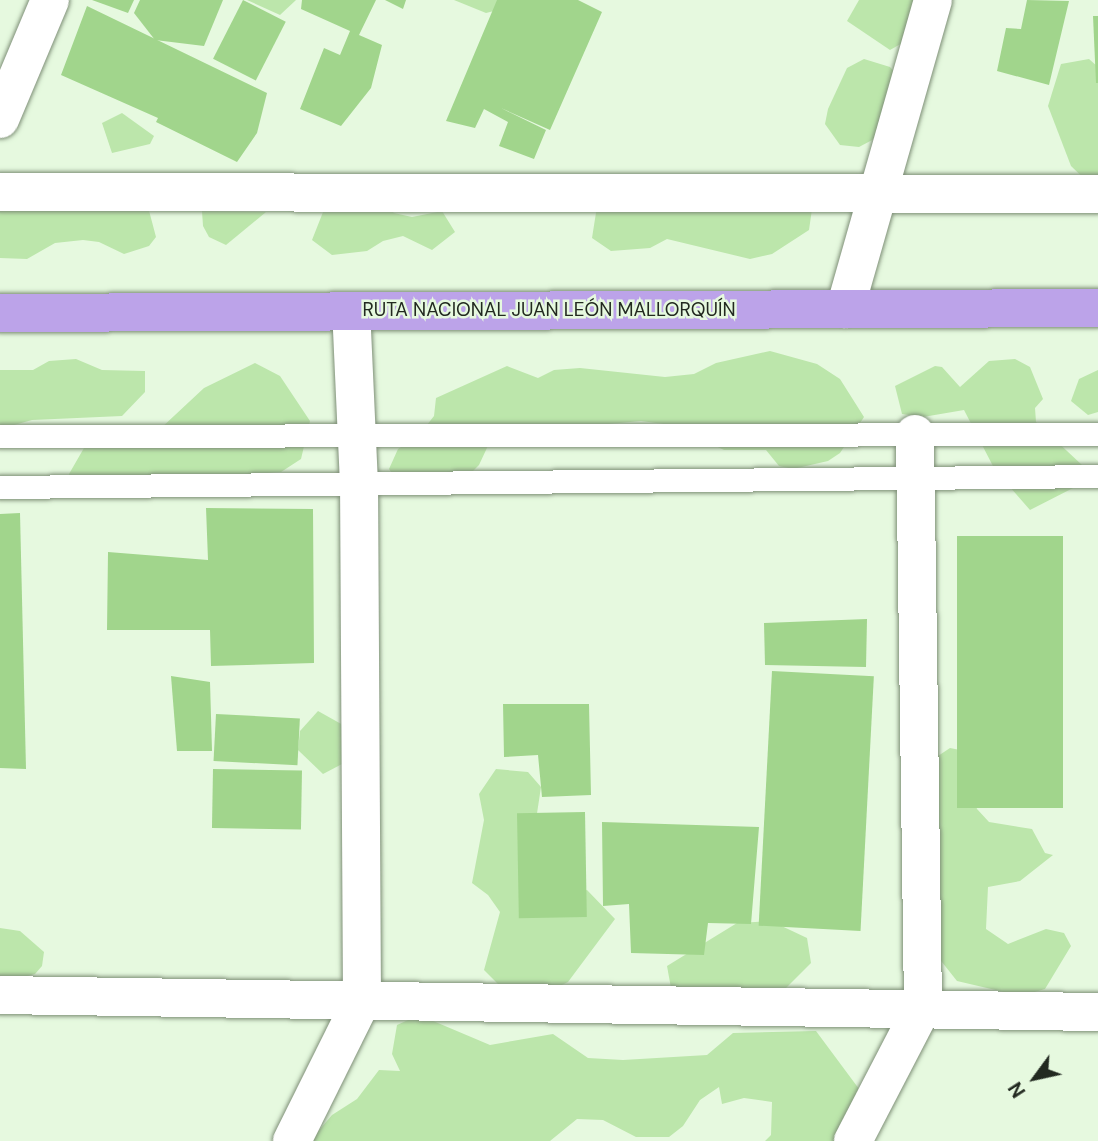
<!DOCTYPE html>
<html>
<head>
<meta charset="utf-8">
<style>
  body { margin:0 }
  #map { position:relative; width:1098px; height:1141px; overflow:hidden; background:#e6f9df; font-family:"DM Sans",sans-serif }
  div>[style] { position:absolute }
  .green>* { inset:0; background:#bce6ab }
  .building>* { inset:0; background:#a1d58c; transform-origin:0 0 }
  .roads { filter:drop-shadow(0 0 2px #7e8f77) drop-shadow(0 0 2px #7e8f77) }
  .lane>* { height:23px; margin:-11.5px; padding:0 11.5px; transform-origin:11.5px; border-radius:11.5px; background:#fff }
  .street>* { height:38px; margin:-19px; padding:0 19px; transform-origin:19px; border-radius:19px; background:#fff }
  .highway>* { height:38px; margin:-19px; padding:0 19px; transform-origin:19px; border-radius:19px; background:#bca3e9 }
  span { translate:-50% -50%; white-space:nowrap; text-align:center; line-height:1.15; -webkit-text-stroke:5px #e6f9df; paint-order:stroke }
  .street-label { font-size:19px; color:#222920 }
  .north { position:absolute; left:1000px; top:1043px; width:70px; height:70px; -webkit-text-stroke:5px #e6f9df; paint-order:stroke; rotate:237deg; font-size:19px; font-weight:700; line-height:28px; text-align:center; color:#222920 }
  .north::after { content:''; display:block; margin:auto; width:24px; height:32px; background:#222920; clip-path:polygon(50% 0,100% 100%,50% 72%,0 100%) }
</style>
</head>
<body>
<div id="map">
  <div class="green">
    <i style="clip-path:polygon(247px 0,296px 0,280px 15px)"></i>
    <i style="clip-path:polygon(454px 0,506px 0,502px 9px,486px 13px)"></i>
    <i style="clip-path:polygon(859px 0,925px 0,913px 37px,890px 50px,847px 21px)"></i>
    <i style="clip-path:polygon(864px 59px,890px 67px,898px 76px,876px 138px,859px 147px,840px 145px,825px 124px,828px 109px,847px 68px)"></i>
    <i style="clip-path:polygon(1089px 59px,1098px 67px,1098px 192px,1071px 166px,1048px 106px,1061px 64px)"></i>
    <i style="clip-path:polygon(122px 113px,154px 136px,150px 144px,112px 153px,102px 123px)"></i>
    <i style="clip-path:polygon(0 193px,147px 203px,156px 237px,149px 246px,124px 254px,99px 242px,83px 240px,55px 243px,27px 259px,0 258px)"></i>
    <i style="clip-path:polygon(374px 194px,394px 213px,412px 217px,442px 211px,455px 232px,432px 250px,403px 236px,383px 241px,367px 251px,332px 255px,312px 240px,325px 207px)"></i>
    <i style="clip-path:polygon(598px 200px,812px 209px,809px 230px,772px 254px,750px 259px,667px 239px,650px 248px,611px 251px,592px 238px)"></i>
    <i style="clip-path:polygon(202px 211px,266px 212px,226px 245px,209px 237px,203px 226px)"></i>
    <i style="clip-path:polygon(770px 351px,817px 364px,840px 379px,864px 417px,840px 453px,828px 461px,793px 469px,779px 466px,766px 450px,724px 450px,671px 425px,641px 421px,493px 435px,479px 465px,453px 491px,424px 495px,404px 490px,389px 469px,398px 449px,419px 435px,434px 416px,436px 398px,507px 366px,538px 378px,554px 370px,580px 368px,665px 377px,694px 374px,716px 363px)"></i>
    <i style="clip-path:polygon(76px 359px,102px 370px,145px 371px,145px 392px,122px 416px,32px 420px,0 429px,0 370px,33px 370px,49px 361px)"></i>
    <i style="clip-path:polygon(1015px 359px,1030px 367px,1043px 399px,1035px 408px,1036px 422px,1082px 465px,1077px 486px,1030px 510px,995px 470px,964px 410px,923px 417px,902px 414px,895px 386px,935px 366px,942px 367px,960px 387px,989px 361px)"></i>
    <i style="clip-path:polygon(255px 363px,280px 376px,310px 421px,301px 459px,281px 472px,70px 487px,69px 474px,88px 441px,160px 429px,204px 388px)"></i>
    <i style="clip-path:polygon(1098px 370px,1098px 412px,1088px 415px,1071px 401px,1079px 379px)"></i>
    <i style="clip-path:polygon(318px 711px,343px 725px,344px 763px,323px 774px,298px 750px,300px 731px)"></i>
    <i style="clip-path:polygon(950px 748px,960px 750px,977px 809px,989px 822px,1032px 829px,1045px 853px,1053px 855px,1020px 881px,988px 887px,986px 929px,1008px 944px,1046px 929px,1064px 933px,1071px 946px,1045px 989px,1021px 996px,957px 981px,938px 957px,938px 756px)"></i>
    <i style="clip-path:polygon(496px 769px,528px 772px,541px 787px,536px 820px,578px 893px,587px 890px,615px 919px,568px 982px,536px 998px,507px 993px,484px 970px,500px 912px,488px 895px,472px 883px,484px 820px,479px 794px)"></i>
    <i style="clip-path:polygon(771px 921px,807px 938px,811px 963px,769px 1005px,673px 999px,667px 966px,737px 923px)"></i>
    <i style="clip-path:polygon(0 928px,20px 931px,44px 952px,42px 966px,35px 974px,0 983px)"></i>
    <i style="clip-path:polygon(419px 1015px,490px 1045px,553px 1034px,588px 1058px,623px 1060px,707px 1055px,733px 1033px,816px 1031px,865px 1097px,839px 1141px,765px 1141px,771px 1135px,772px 1102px,744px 1098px,722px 1104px,719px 1087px,700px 1100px,683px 1126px,669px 1137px,636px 1137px,603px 1120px,577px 1119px,550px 1141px,310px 1141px,332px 1115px,357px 1099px,379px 1070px,400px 1071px,392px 1054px,397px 1025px)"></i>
  </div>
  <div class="building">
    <i style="clip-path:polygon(92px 0,134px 0,128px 13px)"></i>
    <i style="clip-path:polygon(140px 0,223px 0,204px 46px,155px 40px,134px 13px)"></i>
    <i style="left:243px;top:0;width:48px;height:66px;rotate:27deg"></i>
    <i style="clip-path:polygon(302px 0,376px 0,359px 35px,382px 45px,371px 88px,341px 126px,300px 109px,324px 48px,340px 55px,350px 31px,301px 9px)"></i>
    <i style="clip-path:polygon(385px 0,406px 0,403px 9px)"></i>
    <i style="clip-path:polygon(497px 0,578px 0,602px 12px,550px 130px,501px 108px,546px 130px,534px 159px,499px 146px,508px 122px,484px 109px,475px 128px,446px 121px)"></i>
    <i style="clip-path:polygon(1027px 0,1069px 1px,1049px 85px,997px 71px,1006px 28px,1021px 29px)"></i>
    <i style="clip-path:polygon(87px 6px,267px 93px,257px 133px,237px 162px,156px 122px,158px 118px,61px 75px)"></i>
    <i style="clip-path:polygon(1093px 16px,1098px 16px,1098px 83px,1096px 83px)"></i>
    <i style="clip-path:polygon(206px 508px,313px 509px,314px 663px,211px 666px,210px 630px,107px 630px,108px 552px,208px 560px)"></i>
    <i style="clip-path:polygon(20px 513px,26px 769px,0 768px,0 514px)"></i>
    <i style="left:957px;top:536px;width:106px;height:272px"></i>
    <i style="clip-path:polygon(867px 619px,866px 667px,765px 665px,764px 623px)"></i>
    <i style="left:772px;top:671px;width:102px;height:255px;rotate:3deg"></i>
    <i style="clip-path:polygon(171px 676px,210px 682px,212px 751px,177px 751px)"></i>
    <i style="clip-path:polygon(503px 704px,589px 704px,591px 795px,542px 797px,538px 755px,504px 757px)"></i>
    <i style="left:216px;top:714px;width:84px;height:47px;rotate:3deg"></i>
    <i style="left:213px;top:769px;width:89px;height:59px;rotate:1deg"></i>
    <i style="left:585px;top:812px;width:105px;height:68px;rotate:89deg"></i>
    <i style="clip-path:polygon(602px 822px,759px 827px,751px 924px,708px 923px,704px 955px,631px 953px,629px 904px,603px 906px)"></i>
  </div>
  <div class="roads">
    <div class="lane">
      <i style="left:0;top:436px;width:1098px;rotate:-0.1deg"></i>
      <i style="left:0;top:487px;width:1098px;rotate:-0.57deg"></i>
    </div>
    <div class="street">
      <i style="left:0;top:119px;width:129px;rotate:-67.2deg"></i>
      <i style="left:0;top:192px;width:1098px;rotate:0.1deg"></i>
      <i style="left:845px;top:309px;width:321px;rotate:-74.1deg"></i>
      <i style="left:0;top:995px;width:1098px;rotate:0.89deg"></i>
      <i style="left:292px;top:1141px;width:157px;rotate:-63.6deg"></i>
      <i style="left:362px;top:1000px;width:516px;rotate:-90.33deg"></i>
      <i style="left:359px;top:484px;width:173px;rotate:-92.6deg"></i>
      <i style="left:853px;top:1141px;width:152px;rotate:-62.6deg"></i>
      <i style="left:923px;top:1006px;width:572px;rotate:-90.8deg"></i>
    </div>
    <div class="highway">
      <i style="left:0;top:313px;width:1098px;rotate:-0.26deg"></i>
    </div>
  </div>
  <div class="street-label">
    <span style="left:549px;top:310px">RUTA NACIONAL JUAN LEÓN MALLORQUÍN</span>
  </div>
  <div class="north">N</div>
</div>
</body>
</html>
